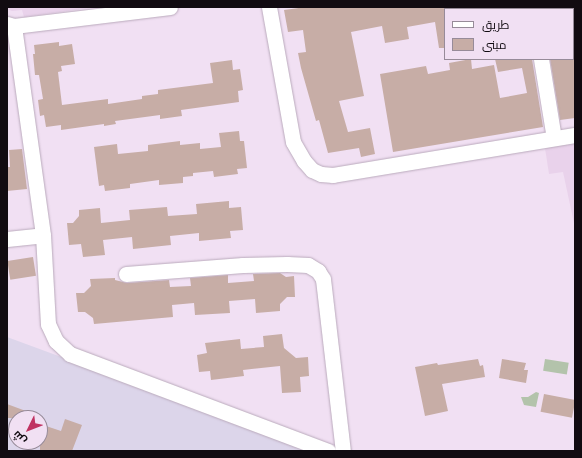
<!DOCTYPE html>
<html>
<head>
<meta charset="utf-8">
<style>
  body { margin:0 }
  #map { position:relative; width:582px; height:458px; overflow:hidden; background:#f1e0f3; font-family:Overpass,Cairo,sans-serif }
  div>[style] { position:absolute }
  .built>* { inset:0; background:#e9d2eb }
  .industrial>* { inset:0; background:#dcd5ea }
  .green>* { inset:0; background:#b3c3ab; transform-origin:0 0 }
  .building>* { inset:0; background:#c7ada6; transform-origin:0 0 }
  .roads { filter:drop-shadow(0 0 1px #baaabc) drop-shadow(0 0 1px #baaabc) }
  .minor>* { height:15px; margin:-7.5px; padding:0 7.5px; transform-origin:7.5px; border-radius:7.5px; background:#fff }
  span { translate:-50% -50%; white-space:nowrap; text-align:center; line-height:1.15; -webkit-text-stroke:3px #f1e0f3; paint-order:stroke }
  .frame { position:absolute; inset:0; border:8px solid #110b11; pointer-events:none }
  .legend { position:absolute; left:444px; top:8px; width:130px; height:52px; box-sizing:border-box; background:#f1e0f3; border:1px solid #978b99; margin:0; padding:5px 7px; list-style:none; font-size:12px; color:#110b11 }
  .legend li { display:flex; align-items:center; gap:8px; height:20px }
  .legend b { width:20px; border:1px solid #978b99 }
  .north { position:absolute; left:8px; top:410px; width:40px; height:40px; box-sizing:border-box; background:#f1e0f3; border:1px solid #978b99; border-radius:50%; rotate:227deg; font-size:11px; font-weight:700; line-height:16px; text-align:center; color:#110b11 }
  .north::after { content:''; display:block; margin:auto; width:14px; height:18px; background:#c03362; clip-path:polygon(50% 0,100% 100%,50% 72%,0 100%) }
</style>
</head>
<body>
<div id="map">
  <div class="built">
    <i style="clip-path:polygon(7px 7px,89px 7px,89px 8px,24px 17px,22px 10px,12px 11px,7px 9px)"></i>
    <i style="clip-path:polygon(575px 143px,575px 228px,563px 172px,549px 174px,545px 148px)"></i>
  </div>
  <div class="industrial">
    <i style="clip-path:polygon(evenodd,7px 337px,159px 393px,311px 451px,7px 451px,7px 337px,16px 418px,40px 418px,40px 442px,16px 442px,16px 418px)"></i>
  </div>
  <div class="green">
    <i style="left:545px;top:359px;width:24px;height:12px;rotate:9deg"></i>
    <i style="clip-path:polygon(536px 392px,539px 393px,536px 407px,524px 405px,521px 397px,528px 397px)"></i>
  </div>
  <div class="building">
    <i style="clip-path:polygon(306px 7px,445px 7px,445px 48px,439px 48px,435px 22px,407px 27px,409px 39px,385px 43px,382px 26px,351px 32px,364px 96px,339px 101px,348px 132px,370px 128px,375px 154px,361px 157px,359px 148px,328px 153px,319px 120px,316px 121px,301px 68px,298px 53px,306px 52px,303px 30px,288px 32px,284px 10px)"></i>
    <i style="clip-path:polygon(59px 42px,59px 46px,72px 44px,75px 64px,61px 66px,62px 71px,58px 72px,62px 105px,108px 99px,108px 104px,142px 99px,142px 96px,158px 94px,158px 90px,213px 83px,210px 63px,232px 60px,233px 70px,240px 69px,243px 90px,238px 91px,239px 102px,181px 110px,182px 116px,160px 119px,160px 115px,115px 121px,116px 124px,104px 126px,104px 124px,61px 130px,61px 125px,46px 127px,44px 115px,40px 116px,38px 100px,43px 99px,39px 75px,35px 75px,33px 54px,35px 54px,34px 45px)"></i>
    <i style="clip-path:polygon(471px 59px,472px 69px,494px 65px,500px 98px,527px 93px,522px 68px,498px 72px,495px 59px,532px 59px,543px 127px,393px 152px,380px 74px,426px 66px,428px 74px,450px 70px,449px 63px)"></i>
    <i style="clip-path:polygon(550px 59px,575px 59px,575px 118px,560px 120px)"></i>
    <i style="clip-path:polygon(239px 131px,240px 141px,244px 141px,247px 168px,237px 169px,238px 174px,214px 177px,213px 171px,193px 173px,193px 176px,183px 177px,183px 183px,159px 185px,159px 180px,130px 184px,130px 188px,105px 191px,104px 185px,99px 186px,94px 147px,117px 144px,118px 154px,148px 151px,148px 145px,180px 141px,180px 145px,200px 143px,200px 149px,221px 147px,219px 133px)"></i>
    <i style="clip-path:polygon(22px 149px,27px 189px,7px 191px,7px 167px,10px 167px,9px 150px)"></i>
    <i style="clip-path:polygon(229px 201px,229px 208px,241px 207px,243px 230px,230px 231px,231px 238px,199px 241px,199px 233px,170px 236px,171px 245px,133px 249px,132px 237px,103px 240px,105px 255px,83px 257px,81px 244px,69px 245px,67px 223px,73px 223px,79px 216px,79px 210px,100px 208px,101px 223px,130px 220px,129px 210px,167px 207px,168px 216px,197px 214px,196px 204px)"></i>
    <i style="left:33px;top:257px;width:19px;height:26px;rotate:81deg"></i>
    <i style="clip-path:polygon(280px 273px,286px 277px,294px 276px,295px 297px,287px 297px,280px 304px,280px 311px,256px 313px,255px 299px,229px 301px,230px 313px,195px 315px,194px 303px,172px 305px,173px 317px,94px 324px,93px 318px,85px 312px,78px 312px,76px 293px,84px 293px,91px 286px,90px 279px,115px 278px,115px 280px,127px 283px,169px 280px,170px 287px,191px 286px,190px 278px,228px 275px,228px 283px,254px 281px,253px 274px)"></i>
    <i style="clip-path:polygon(282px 334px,284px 348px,296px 358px,308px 357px,309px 376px,300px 377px,301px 392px,282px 393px,280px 366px,243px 370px,244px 376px,211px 380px,210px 371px,199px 372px,197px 355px,207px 353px,205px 343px,240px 339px,241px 349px,264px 347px,263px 336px)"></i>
    <i style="clip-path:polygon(478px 359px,480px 366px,483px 365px,485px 377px,442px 384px,448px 411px,425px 416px,415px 367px,437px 363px,438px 365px)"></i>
    <i style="clip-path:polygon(502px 359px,526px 363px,524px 370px,528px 370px,526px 383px,499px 378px)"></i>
    <i style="left:544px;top:394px;width:32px;height:18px;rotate:11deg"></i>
    <i style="clip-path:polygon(7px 404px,42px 417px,41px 418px,7px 418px)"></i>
    <i style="clip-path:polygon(65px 419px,82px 425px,72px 451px,40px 451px,40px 424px,61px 431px)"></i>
  </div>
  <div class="roads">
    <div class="minor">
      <i style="left:269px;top:7px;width:137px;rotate:79.9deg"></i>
      <i style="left:293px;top:142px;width:22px;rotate:60deg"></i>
      <i style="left:304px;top:161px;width:12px;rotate:48deg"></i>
      <i style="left:312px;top:170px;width:10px;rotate:24deg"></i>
      <i style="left:321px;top:174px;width:12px;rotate:5deg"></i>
      <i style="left:333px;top:175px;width:245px;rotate:-9.4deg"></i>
      <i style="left:532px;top:7px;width:2px;rotate:90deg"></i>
      <i style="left:7px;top:24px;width:7px;rotate:16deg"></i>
      <i style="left:14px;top:26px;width:157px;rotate:-6.9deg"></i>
      <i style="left:541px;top:59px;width:80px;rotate:80.7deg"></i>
      <i style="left:43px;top:235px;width:89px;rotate:86.8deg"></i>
      <i style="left:48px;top:324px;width:19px;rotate:65deg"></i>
      <i style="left:56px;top:341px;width:19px;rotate:43deg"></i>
      <i style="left:70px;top:354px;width:276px;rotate:20.6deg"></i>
      <i style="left:7px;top:239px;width:36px;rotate:-6deg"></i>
      <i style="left:43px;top:235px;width:211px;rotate:-97.9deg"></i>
      <i style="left:126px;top:274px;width:117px;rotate:-4.4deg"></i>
      <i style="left:243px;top:265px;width:44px;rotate:-1.3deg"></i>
      <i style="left:287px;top:264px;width:21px;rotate:3deg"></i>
      <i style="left:308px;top:265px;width:12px;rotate:31deg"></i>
      <i style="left:318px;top:271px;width:9px;rotate:58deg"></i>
      <i style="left:323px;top:279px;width:173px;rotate:83.4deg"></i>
    </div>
  </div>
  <div class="frame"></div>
  <ul class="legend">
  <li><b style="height:5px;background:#fff"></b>طريق</li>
  <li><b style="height:11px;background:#c7ada6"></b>مبنى</li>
  </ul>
  <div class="north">ش</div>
</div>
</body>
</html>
